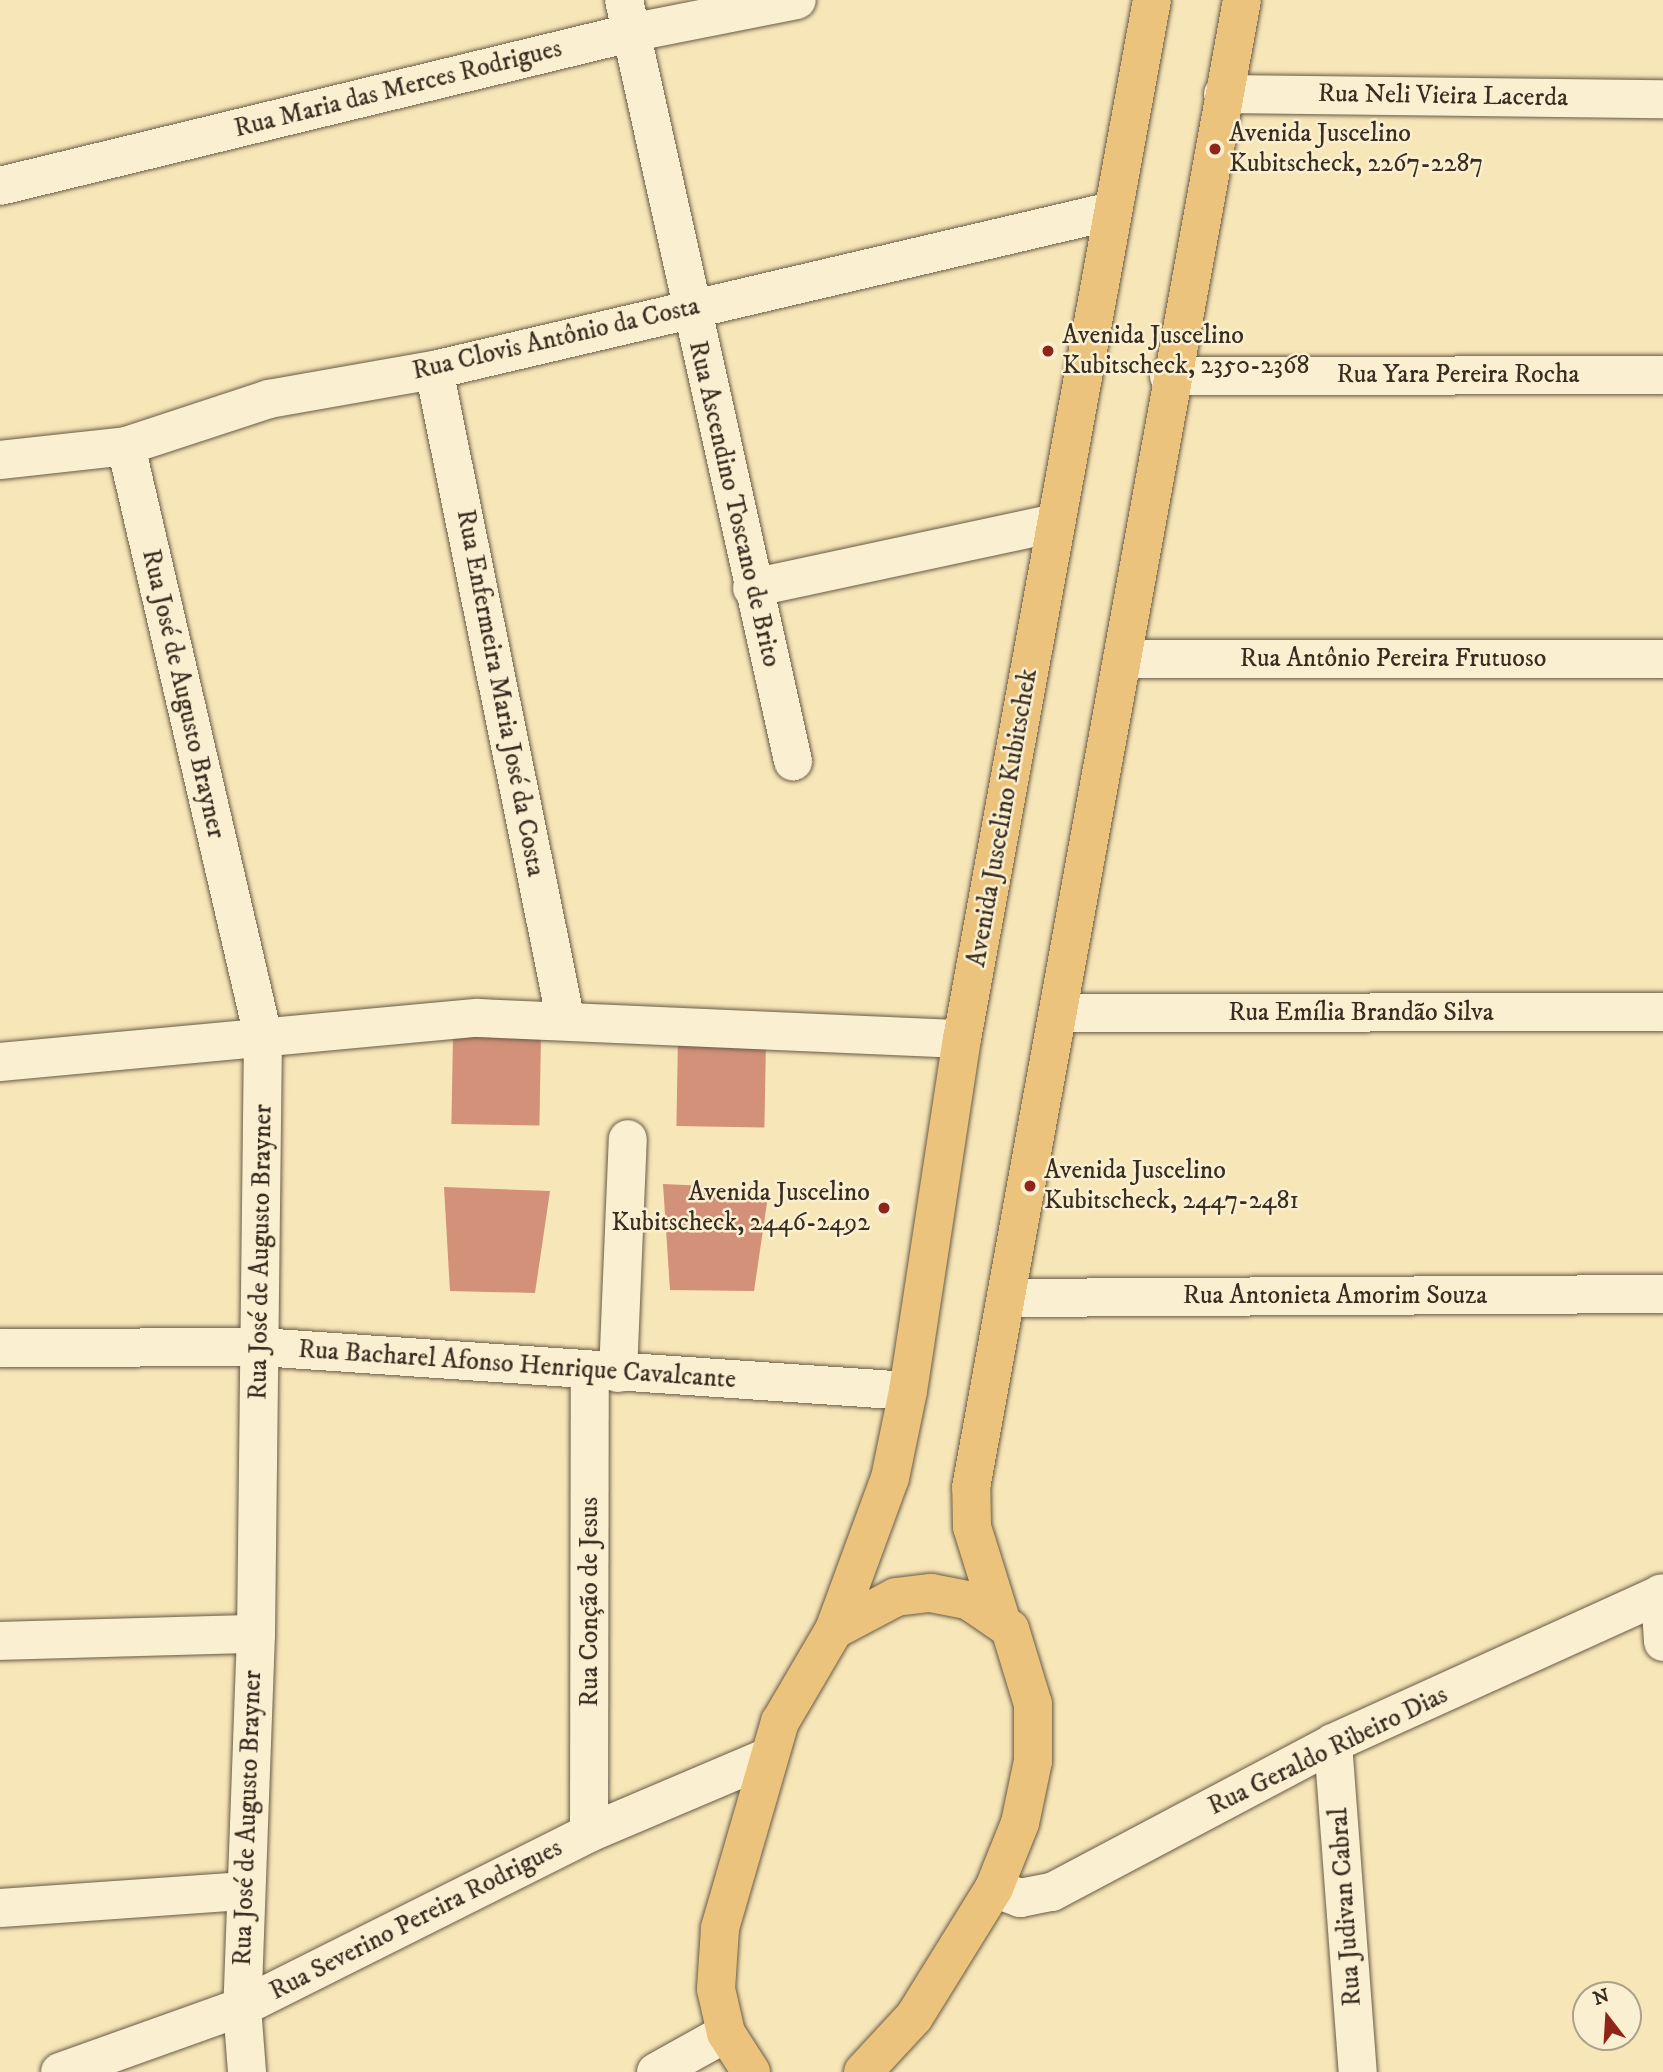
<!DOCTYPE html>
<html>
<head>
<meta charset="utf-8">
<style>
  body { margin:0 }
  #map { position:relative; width:1663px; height:2072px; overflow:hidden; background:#f7e6b8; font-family:"IM FELL DW Pica",serif }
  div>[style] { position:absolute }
  .building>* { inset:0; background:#d29178; transform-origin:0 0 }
  .roads { filter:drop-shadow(0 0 2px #685b46) drop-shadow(0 0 2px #685b46) }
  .minor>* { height:38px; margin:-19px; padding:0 19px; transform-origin:19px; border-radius:19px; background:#faefd1 }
  .major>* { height:38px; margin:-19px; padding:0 19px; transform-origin:19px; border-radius:19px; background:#ecc37c }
  .dots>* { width:19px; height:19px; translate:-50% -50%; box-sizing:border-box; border:4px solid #faefd1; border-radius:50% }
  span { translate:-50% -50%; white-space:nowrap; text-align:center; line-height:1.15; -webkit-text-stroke:5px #faefd1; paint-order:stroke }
  .street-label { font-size:26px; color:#382d20 }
  .poi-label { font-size:26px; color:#382d20 }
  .left { translate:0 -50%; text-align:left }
  .right { translate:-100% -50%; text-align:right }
  .north { position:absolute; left:1572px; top:1981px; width:70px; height:70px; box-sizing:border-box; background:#faefd1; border:2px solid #aca18a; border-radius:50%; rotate:343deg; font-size:19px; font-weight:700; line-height:28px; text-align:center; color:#382d20 }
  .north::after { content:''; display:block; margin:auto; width:24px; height:32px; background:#8f2418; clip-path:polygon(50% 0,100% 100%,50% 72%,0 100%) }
</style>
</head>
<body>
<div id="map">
  <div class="building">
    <i style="left:453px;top:1034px;width:88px;height:90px;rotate:1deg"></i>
    <i style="left:678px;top:1037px;width:88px;height:89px;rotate:1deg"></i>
    <i style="clip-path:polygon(663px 1184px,769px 1189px,754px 1291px,670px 1290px)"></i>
    <i style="clip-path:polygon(444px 1187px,550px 1191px,535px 1293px,450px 1291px)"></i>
  </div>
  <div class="roads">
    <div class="minor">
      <i style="left:624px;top:0;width:780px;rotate:77.48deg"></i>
      <i style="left:1223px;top:94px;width:440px;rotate:0.7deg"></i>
      <i style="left:0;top:186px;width:648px;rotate:-13.65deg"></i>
      <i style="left:630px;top:33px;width:170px;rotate:-11.2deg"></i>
      <i style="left:434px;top:370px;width:660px;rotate:78.55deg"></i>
      <i style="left:1169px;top:376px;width:494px;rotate:-0.1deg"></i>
      <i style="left:126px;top:446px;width:606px;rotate:76.93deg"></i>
      <i style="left:263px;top:1036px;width:598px;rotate:90.67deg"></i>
      <i style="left:256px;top:1634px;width:373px;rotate:92.1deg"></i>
      <i style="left:242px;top:2007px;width:65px;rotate:85.6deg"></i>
      <i style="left:0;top:460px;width:127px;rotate:-6.3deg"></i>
      <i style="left:126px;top:446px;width:151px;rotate:-18.2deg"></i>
      <i style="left:269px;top:399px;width:168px;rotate:-10deg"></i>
      <i style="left:434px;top:370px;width:696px;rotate:-13.2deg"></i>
      <i style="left:752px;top:588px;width:311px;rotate:-12.1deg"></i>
      <i style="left:1124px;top:659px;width:539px"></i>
      <i style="left:1058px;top:1013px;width:605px;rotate:-0.09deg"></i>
      <i style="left:0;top:1062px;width:480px;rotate:-5.3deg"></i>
      <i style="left:478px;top:1018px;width:484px;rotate:2.5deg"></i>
      <i style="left:1006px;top:1298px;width:657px;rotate:-0.35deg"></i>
      <i style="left:0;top:1348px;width:260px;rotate:-0.2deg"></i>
      <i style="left:260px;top:1347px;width:649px;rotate:3.88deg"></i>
      <i style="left:618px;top:1373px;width:234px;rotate:-87.6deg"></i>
      <i style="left:1660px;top:1594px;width:48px;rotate:86.4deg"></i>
      <i style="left:0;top:1641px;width:256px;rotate:-1.6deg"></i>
      <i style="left:1333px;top:1743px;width:330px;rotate:85.7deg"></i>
      <i style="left:589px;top:1833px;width:462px;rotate:-89.9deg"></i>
      <i style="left:994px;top:1888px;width:28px;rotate:21deg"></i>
      <i style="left:1020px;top:1898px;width:33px;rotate:-11deg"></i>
      <i style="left:1052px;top:1892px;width:318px;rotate:-27.9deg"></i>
      <i style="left:1333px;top:1743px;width:362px;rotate:-24.4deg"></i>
      <i style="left:0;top:1908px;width:245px;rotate:-4deg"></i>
      <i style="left:60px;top:2072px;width:193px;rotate:-19.7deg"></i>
      <i style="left:242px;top:2007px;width:388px;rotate:-26.6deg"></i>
      <i style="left:589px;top:1833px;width:194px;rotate:-23deg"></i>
      <i style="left:656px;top:2072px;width:80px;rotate:-29.1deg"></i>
    </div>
    <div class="major">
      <i style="left:1001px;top:1620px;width:97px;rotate:-107.3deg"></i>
      <i style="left:972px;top:1527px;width:39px;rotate:-91deg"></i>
      <i style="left:971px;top:1488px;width:1512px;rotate:-79.68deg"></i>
      <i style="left:834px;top:1630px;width:162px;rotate:-69.8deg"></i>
      <i style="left:890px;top:1478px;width:89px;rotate:-78.3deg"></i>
      <i style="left:908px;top:1391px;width:356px;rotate:-81.3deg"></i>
      <i style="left:962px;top:1039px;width:1056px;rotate:-79.64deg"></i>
      <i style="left:751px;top:2072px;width:46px;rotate:-122.7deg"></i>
      <i style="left:726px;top:2033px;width:45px;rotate:-102.8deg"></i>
      <i style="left:716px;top:1989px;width:61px;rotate:-86.2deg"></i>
      <i style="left:720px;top:1928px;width:215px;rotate:-73.8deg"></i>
      <i style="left:780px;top:1722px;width:107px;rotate:-59.6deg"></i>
      <i style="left:834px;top:1630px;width:70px;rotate:-28deg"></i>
      <i style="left:896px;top:1597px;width:35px;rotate:-7deg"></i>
      <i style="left:931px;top:1593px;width:38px;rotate:11deg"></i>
      <i style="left:968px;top:1600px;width:51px;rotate:34.6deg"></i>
      <i style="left:1010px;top:1629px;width:78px;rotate:73deg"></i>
      <i style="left:1033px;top:1704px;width:57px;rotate:90deg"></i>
      <i style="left:1033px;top:1761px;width:63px;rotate:101.8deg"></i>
      <i style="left:1020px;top:1823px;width:70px;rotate:111.8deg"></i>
      <i style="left:994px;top:1888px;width:152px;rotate:121.8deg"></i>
      <i style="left:914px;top:2017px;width:75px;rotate:132.8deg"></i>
    </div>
  </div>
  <div class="dots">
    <i style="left:1215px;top:149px;background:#8f2418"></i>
    <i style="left:1048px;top:351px;background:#8f2418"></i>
    <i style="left:1030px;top:1186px;background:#8f2418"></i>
    <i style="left:884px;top:1208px;background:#8f2418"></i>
  </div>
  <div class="street-label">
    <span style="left:398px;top:89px;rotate:-14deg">Rua Maria das Merces Rodrigues</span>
    <span style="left:1443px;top:96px;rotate:1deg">Rua Neli Vieira Lacerda</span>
    <span style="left:556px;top:339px;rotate:-13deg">Rua Clovis Antônio da Costa</span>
    <span style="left:1458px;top:375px">Rua Yara Pereira Rocha</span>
    <span style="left:734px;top:504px;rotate:77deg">Rua Ascendino Toscano de Brito</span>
    <span style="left:1393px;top:659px">Rua Antônio Pereira Frutuoso</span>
    <span style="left:500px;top:693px;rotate:79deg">Rua Enfermeira Maria José da Costa</span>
    <span style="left:183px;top:694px;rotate:77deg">Rua José de Augusto Brayner</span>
    <span style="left:1003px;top:818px;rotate:-80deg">Avenida Juscelino Kubitschek</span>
    <span style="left:1361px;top:1013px">Rua Emília Brandão Silva</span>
    <span style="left:261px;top:1252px;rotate:-89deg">Rua José de Augusto Brayner</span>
    <span style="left:1335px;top:1296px">Rua Antonieta Amorim Souza</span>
    <span style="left:517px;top:1365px;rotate:4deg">Rua Bacharel Afonso Henrique Cavalcante</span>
    <span style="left:590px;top:1602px;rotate:-90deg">Rua Conção de Jesus</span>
    <span style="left:1328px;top:1751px;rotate:-26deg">Rua Geraldo Ribeiro Dias</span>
    <span style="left:248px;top:1818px;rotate:-88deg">Rua José de Augusto Brayner</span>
    <span style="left:1346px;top:1907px;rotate:-94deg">Rua Judivan Cabral</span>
    <span style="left:416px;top:1920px;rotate:-27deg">Rua Severino Pereira Rodrigues</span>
  </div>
  <div class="poi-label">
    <span class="left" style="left:1229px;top:149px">Avenida Juscelino<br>Kubitscheck, 2267-2287</span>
    <span class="left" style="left:1062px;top:351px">Avenida Juscelino<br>Kubitscheck, 2350-2368</span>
    <span class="left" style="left:1044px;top:1186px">Avenida Juscelino<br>Kubitscheck, 2447-2481</span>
    <span class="right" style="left:870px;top:1208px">Avenida Juscelino<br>Kubitscheck, 2446-2492</span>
  </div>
  <div class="north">N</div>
</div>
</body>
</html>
